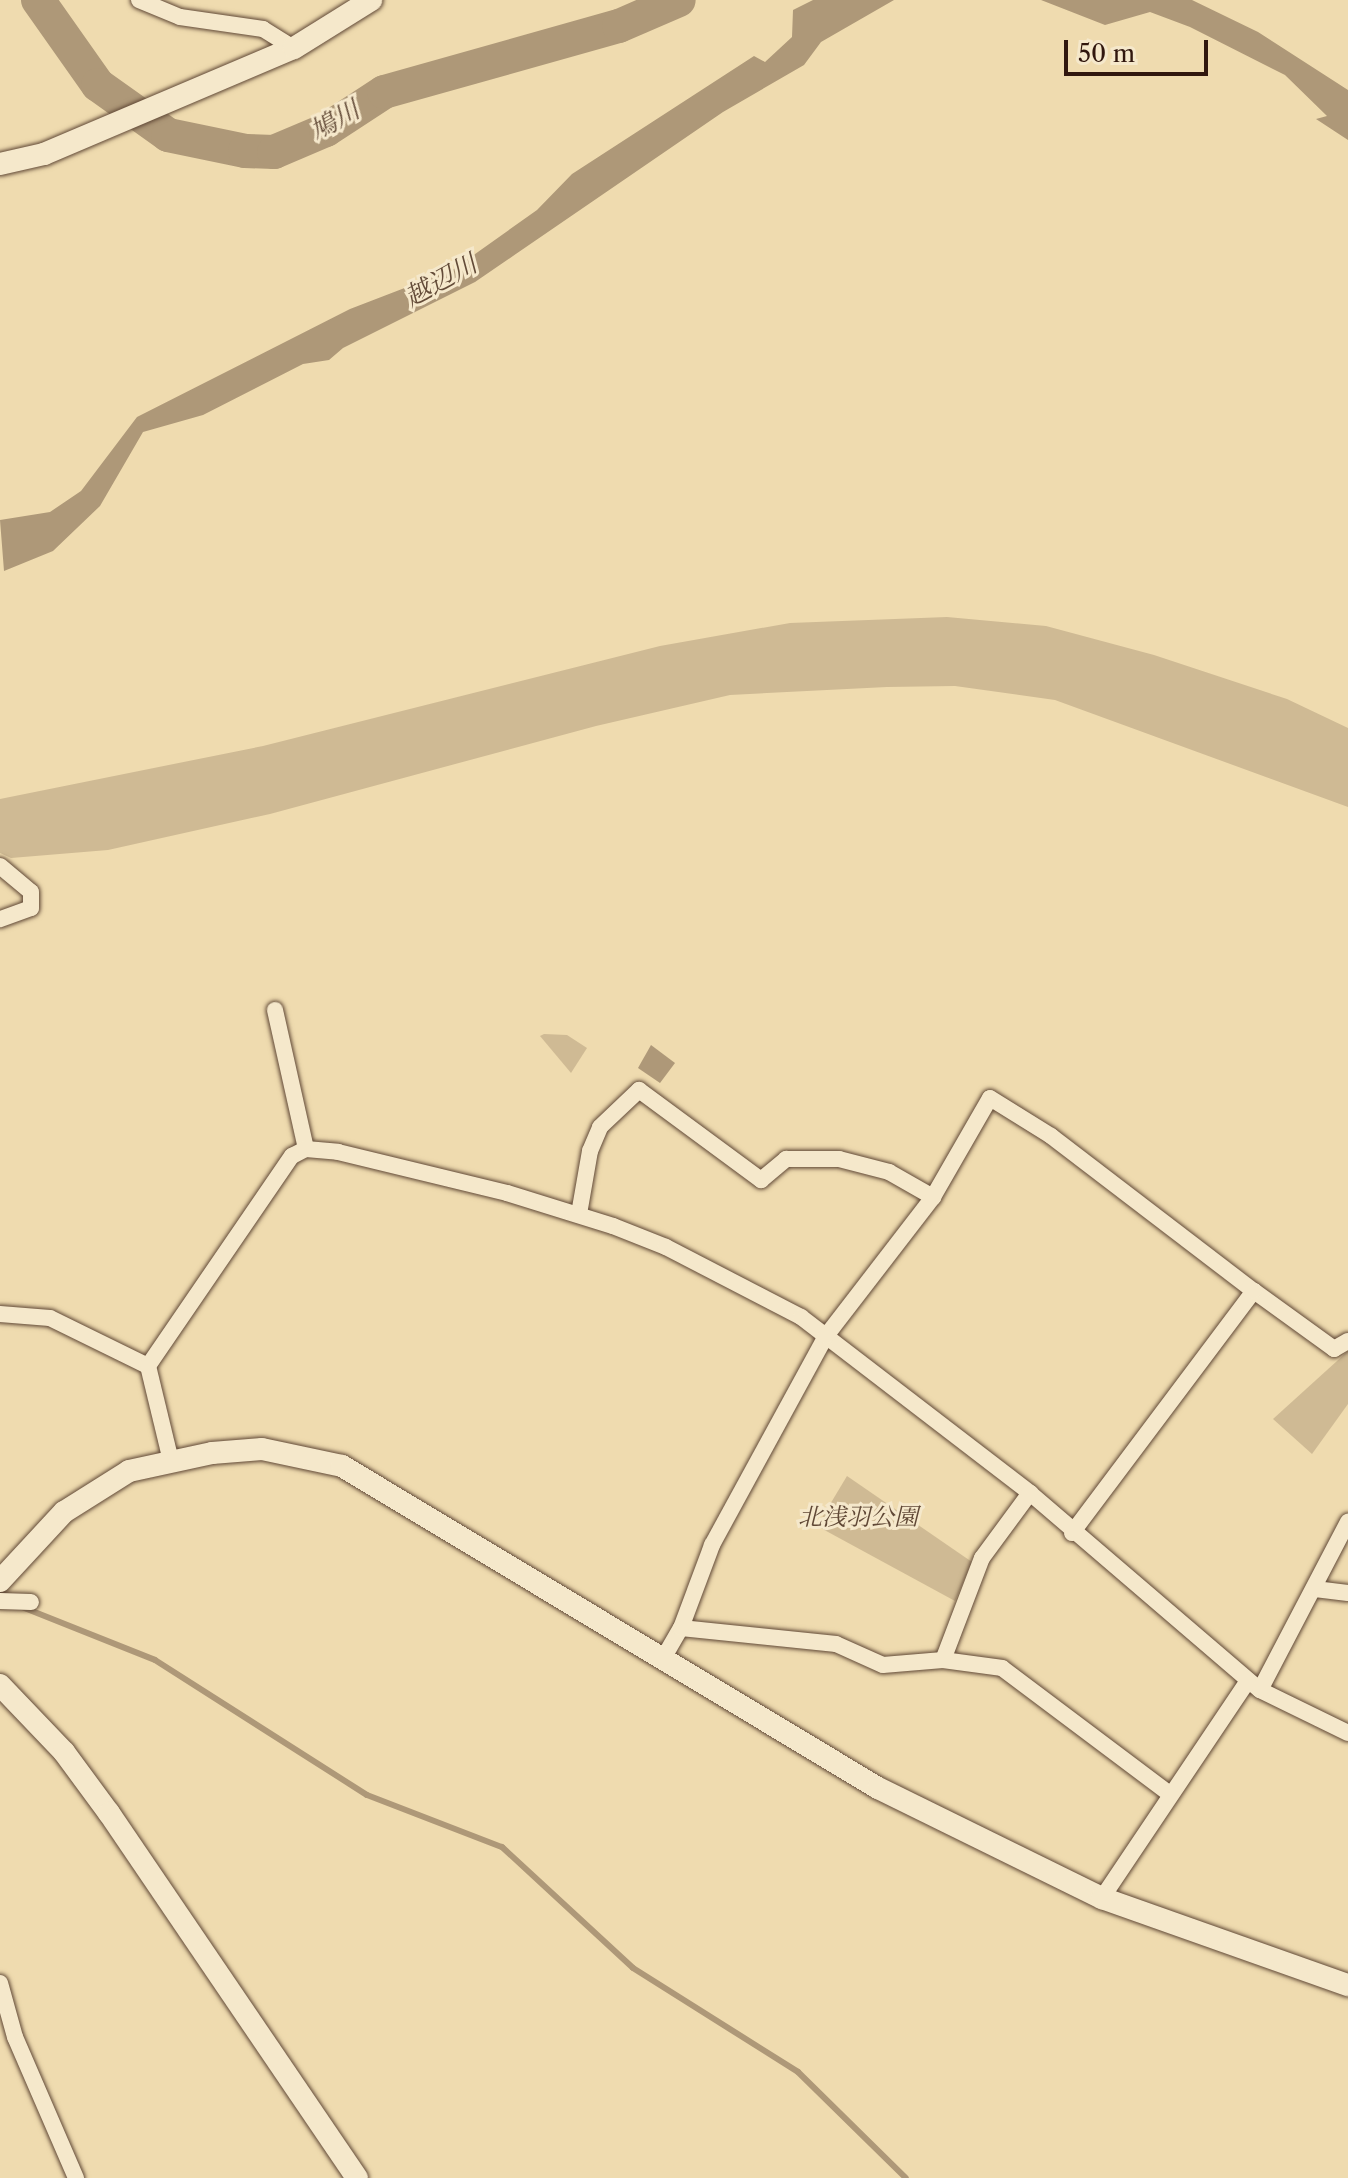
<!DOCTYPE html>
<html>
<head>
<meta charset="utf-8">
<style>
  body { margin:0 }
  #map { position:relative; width:1348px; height:2178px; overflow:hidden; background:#efdbaf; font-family:"Libre Caslon Text","Noto Serif JP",serif }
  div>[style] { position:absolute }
  .green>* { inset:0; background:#cfba94 }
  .water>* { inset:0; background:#ae9878 }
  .stream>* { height:6px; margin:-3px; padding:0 3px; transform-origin:3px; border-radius:3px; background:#ae9878 }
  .river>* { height:34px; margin:-17px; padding:0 17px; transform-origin:17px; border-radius:17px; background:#ae9878 }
  .roads { filter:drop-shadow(0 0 2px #604836) drop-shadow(0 0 2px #604836) }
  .street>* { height:16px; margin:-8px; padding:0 8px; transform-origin:8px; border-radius:8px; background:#f5e8cb }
  .secondary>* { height:22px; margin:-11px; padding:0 11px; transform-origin:11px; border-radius:11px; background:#f5e8cb }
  span { translate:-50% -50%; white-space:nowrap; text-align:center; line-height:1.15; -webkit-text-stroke:6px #f5e8cb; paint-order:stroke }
  .park-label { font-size:24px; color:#604836; font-style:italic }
  .water-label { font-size:26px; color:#634b38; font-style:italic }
  .scale { position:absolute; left:1064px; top:40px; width:144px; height:36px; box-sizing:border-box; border:4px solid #31170e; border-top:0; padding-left:10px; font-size:24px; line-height:28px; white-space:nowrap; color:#31170e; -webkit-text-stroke:6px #f5e8cb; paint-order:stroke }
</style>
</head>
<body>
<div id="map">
  <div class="green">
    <i style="clip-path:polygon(947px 617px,1046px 626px,1154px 655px,1287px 699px,1348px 728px,1348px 807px,1055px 700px,955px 686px,887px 687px,730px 695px,596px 726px,270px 814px,108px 850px,11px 858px,0 853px,0 799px,263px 746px,660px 646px,790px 623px)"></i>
    <i style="clip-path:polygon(544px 1034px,567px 1035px,587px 1048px,571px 1073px,540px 1036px)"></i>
    <i style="clip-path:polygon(1348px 1351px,1348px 1404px,1312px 1454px,1273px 1419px)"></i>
    <i style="clip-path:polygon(847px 1476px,972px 1562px,955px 1601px,817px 1526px)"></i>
  </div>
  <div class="water">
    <i style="clip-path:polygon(813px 0,894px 0,821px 42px,804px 65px,723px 112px,475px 282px,343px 348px,329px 360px,303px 364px,203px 415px,143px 432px,100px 506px,53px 551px,4px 571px,0 520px,50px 512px,81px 491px,137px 417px,350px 309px,454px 269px,537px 210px,572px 174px,754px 56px,765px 62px,792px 37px,793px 10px)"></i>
    <i style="clip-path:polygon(1041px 0,1192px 0,1258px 32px,1348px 90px,1348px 140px,1316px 119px,1327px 116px,1285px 75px,1190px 27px,1150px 12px,1105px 25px)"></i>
    <i style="clip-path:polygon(651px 1045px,675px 1063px,660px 1083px,638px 1068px)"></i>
  </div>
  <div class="stream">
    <i style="left:22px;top:1607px;width:143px;rotate:21.7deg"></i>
    <i style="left:155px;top:1660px;width:251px;rotate:32.5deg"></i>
    <i style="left:367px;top:1795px;width:145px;rotate:21.1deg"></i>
    <i style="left:502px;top:1847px;width:178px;rotate:42.7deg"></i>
    <i style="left:633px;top:1968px;width:195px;rotate:32.2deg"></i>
    <i style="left:798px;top:2072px;width:151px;rotate:44.5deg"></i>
  </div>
  <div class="river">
    <i style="left:38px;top:0;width:104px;rotate:54.8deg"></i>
    <i style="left:98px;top:85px;width:86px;rotate:35.5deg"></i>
    <i style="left:168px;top:135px;width:79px;rotate:11.7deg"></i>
    <i style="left:245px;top:151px;width:29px;rotate:2deg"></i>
    <i style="left:274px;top:152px;width:56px;rotate:-22.9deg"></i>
    <i style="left:326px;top:130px;width:69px;rotate:-33.2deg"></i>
    <i style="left:384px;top:92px;width:244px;rotate:-15.7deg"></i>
    <i style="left:619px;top:26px;width:65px;rotate:-23.4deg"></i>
  </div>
  <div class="roads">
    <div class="street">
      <i style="left:139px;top:0;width:44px;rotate:22.5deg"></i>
      <i style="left:180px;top:17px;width:84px;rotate:8.2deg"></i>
      <i style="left:263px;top:29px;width:36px;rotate:32deg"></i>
      <i style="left:0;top:866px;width:40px;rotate:40deg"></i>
      <i style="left:31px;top:892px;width:16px;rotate:90deg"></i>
      <i style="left:31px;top:908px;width:33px;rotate:160deg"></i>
      <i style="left:275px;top:1010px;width:142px;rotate:77.4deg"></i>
      <i style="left:579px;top:1214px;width:64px;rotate:-80.1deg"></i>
      <i style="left:590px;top:1151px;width:26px;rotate:-67deg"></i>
      <i style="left:600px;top:1127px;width:54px;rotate:-43.5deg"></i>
      <i style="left:639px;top:1090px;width:152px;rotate:36.4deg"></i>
      <i style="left:761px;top:1180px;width:33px;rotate:-40deg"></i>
      <i style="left:786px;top:1159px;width:53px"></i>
      <i style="left:839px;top:1159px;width:52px;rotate:14.6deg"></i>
      <i style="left:889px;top:1172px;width:51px;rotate:29.6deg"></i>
      <i style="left:0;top:1314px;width:50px;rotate:4.6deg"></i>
      <i style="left:50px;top:1318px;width:109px;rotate:26.1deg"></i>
      <i style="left:171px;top:1461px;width:98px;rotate:-103.6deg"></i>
      <i style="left:148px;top:1366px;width:255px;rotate:-55.6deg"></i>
      <i style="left:292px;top:1156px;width:16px;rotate:-27deg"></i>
      <i style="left:306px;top:1149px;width:32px;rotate:5deg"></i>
      <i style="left:338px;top:1152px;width:174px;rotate:13.6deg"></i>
      <i style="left:507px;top:1193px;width:111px;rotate:17.3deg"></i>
      <i style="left:613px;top:1226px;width:57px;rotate:21.6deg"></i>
      <i style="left:666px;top:1247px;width:152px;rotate:27.4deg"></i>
      <i style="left:801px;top:1317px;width:289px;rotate:37.5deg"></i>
      <i style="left:1030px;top:1493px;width:303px;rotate:40.6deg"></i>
      <i style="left:1260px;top:1690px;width:98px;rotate:26deg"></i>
      <i style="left:1072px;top:1533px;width:303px;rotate:-53.1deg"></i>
      <i style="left:1254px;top:1291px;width:99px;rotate:35.9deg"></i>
      <i style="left:1334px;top:1349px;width:16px;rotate:-30deg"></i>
      <i style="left:1315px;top:1589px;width:33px;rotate:7deg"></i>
      <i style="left:0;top:1601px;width:31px;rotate:2deg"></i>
      <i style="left:681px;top:1628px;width:156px;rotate:5.9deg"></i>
      <i style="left:836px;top:1644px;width:51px;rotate:24.1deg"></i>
      <i style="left:883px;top:1665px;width:60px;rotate:-4.8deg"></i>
      <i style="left:943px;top:1660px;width:60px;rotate:7.7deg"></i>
      <i style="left:1002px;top:1668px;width:210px;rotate:36.9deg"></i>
      <i style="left:664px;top:1657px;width:34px;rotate:-60deg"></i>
      <i style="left:681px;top:1628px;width:89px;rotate:-69.5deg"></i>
      <i style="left:712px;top:1545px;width:238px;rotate:-61.4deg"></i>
      <i style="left:826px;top:1336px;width:175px;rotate:-52.4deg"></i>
      <i style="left:933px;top:1197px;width:114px;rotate:-60.1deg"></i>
      <i style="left:990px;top:1098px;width:72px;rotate:31.9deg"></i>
      <i style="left:1051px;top:1136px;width:255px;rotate:37.4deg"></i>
      <i style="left:943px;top:1660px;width:109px;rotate:-69.1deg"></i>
      <i style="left:982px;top:1558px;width:81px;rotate:-53.6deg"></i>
      <i style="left:1260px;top:1690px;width:190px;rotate:-62.4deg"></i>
      <i style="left:1102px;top:1898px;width:262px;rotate:-56.1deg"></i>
      <i style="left:0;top:1983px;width:56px;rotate:74.5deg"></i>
      <i style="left:15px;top:2037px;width:154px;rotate:66.6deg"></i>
    </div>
    <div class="secondary">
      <i style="left:0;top:164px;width:45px;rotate:-12.8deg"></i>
      <i style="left:44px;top:154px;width:272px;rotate:-23deg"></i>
      <i style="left:294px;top:48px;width:91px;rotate:-31.9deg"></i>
      <i style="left:0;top:1581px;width:94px;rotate:-47.2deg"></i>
      <i style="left:64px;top:1512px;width:77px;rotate:-32.2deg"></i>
      <i style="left:129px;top:1471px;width:85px;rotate:-12.2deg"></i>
      <i style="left:212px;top:1453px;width:50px;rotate:-4.6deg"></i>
      <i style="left:262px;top:1449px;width:82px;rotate:12deg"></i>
      <i style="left:342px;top:1466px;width:625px;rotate:31deg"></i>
      <i style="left:878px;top:1788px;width:250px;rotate:26.2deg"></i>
      <i style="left:1102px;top:1898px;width:261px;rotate:19.5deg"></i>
      <i style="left:0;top:1685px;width:93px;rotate:46.3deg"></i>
      <i style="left:64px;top:1752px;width:76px;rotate:53.6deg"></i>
      <i style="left:109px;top:1813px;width:441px;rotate:55.8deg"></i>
    </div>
  </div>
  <div class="park-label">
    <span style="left:858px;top:1517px">北浅羽公園</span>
  </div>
  <div class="water-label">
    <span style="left:335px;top:121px;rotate:-30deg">鳩川</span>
    <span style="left:441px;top:281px;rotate:-29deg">越辺川</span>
  </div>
  <div class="scale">50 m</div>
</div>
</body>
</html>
